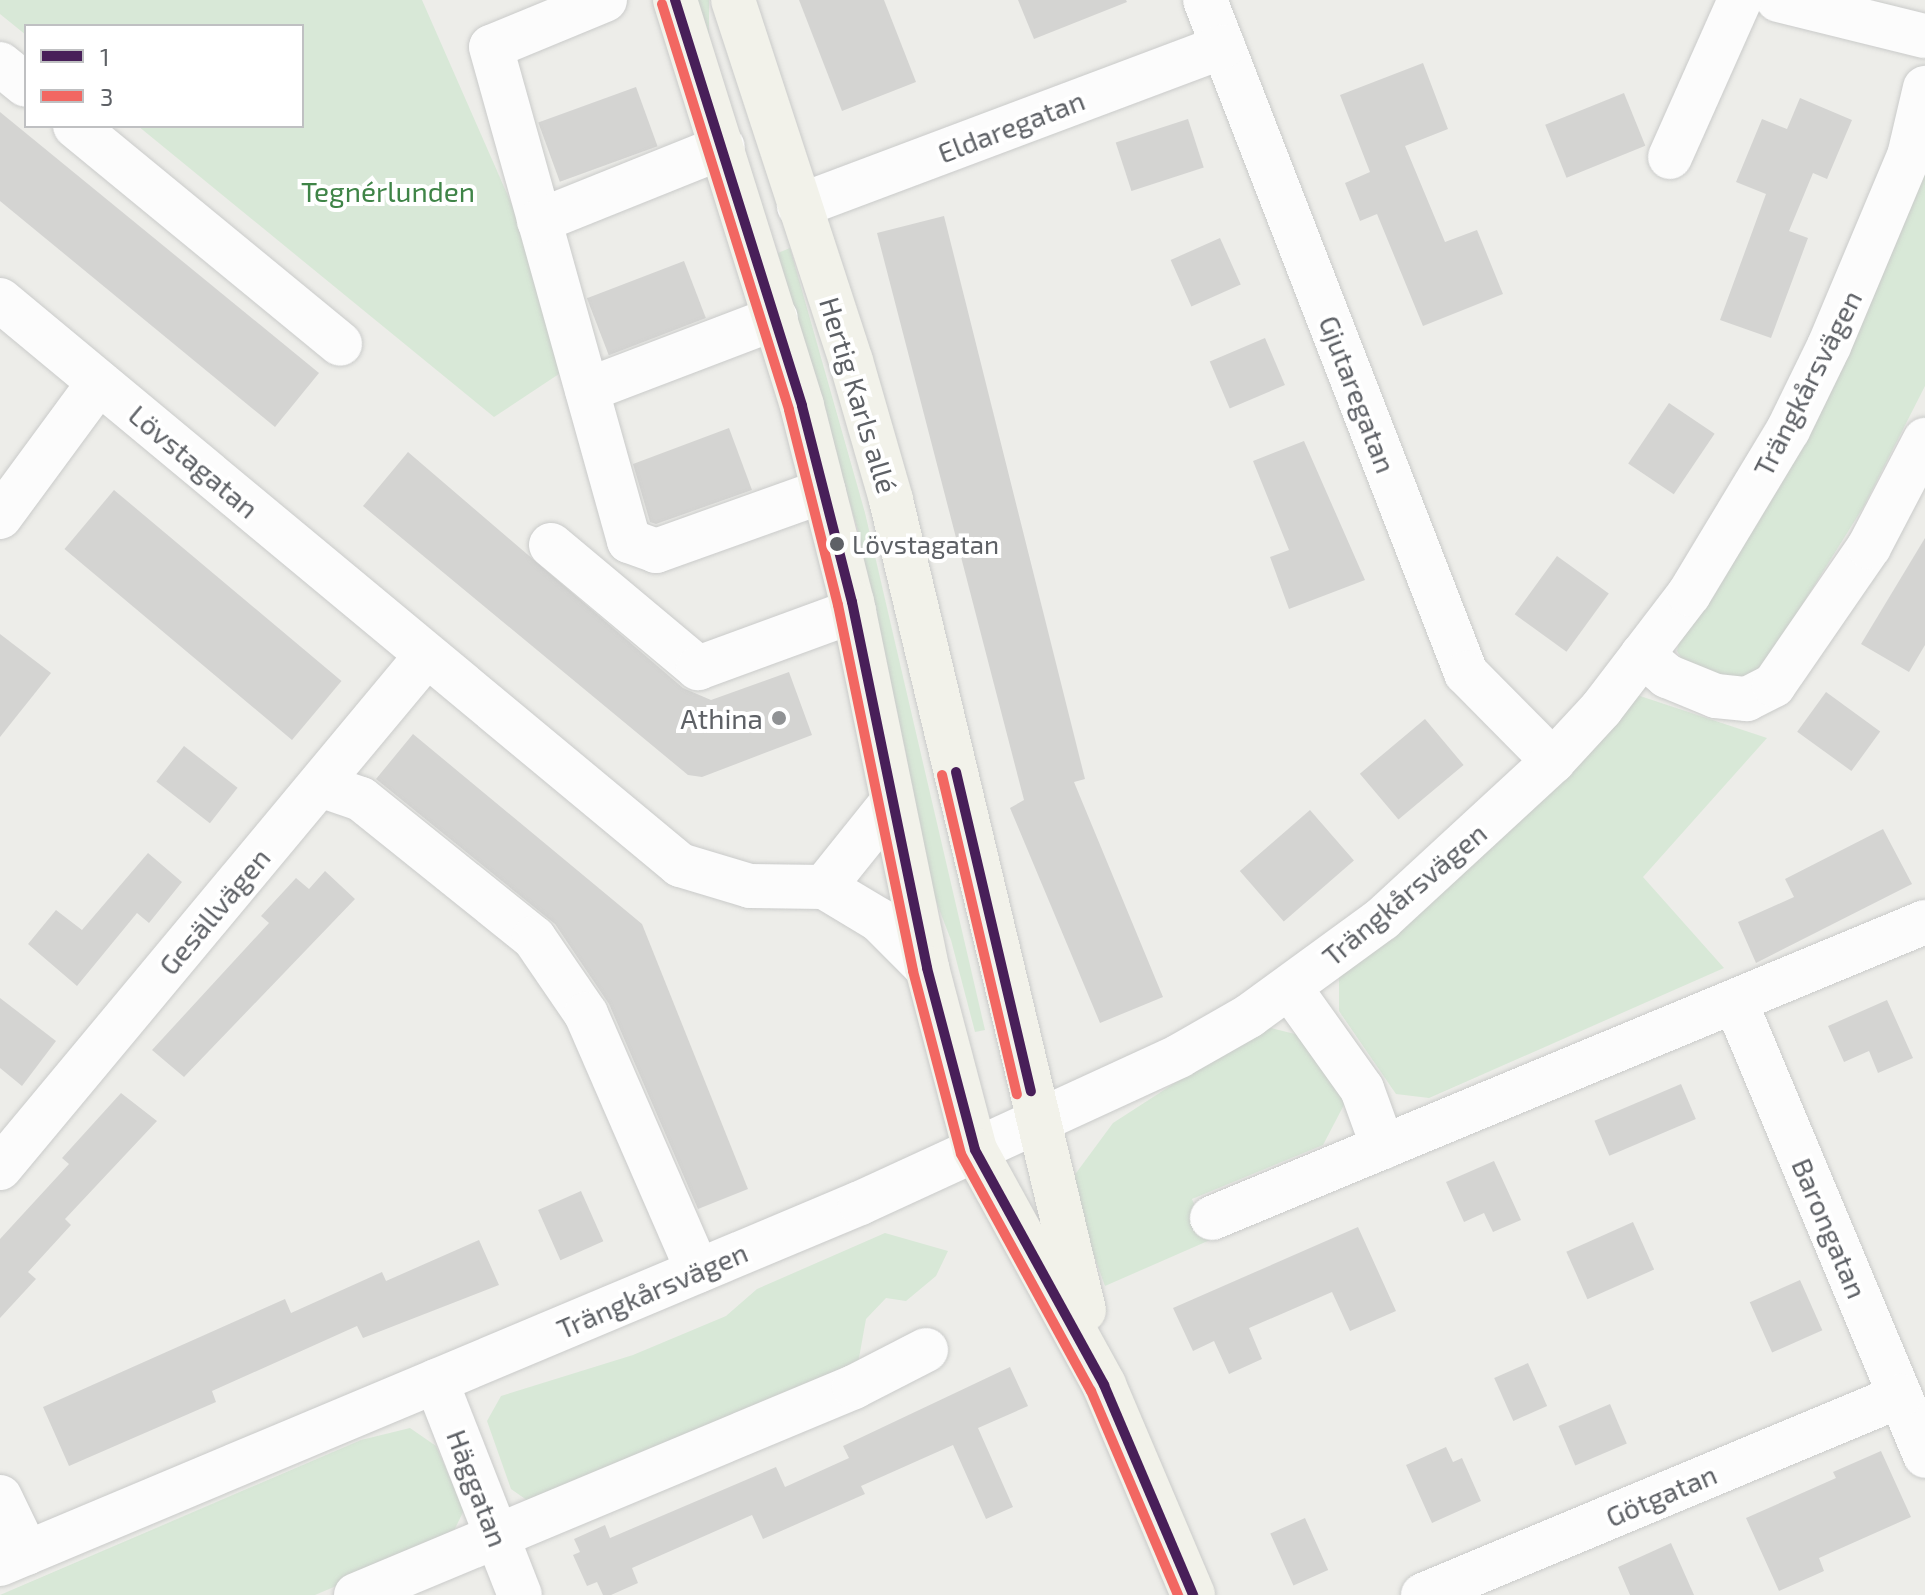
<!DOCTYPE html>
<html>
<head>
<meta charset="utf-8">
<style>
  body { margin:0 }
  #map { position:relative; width:1925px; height:1595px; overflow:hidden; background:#edede9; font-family:"Exo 2",sans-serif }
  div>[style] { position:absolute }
  .green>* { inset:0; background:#d8e8d7; transform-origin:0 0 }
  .building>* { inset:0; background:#d4d4d2; transform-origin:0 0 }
  .roads { filter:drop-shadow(0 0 2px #cacbca) drop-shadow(0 0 2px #cacbca) }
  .minor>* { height:44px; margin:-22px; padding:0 22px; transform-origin:22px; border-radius:22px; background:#fcfcfc }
  .major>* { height:44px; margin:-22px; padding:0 22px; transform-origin:22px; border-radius:22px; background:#f2f2ea }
  .bus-1>* { height:10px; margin:-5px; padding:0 5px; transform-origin:5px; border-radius:5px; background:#481f59 }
  .bus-2>* { height:10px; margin:-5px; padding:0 5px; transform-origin:5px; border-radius:5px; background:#f26762 }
  .dots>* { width:22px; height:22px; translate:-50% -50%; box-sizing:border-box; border:4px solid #fff; border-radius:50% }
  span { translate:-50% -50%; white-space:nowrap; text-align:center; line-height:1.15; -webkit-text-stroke:8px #fff; paint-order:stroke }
  .bus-label { font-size:26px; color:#5e6166 }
  .left { translate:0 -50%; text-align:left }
  .street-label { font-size:28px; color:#5e6166 }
  .park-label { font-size:28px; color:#3f8447 }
  .poi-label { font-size:28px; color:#5e6166 }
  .right { translate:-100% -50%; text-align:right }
  .legend { position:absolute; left:24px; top:24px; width:280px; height:104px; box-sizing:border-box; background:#fff; border:2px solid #bfc0c2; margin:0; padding:10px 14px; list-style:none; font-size:24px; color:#5e6166 }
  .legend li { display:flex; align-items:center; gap:16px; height:40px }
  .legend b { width:40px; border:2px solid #bfc0c2 }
</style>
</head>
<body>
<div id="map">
  <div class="green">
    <i style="clip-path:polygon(0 0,422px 0,580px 360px,494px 417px,138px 126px,302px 126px,302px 26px,26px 26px,26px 35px,0 14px)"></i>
    <i style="left:698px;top:0;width:11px;height:81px"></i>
    <i style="clip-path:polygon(1925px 144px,1925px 386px,1864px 506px,1762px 669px,1733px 680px,1685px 664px,1677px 651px,1681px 634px,1780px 487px,1865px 310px)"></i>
    <i style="clip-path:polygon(790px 248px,865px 513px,985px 1030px,975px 1032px,951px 940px,926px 875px,906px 754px,858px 531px,778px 253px)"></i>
    <i style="clip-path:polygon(1637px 695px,1767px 738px,1643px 877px,1724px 968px,1429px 1098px,1396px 1094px,1339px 1011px,1339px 977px)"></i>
    <i style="clip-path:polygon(1263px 1026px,1299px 1035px,1347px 1099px,1323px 1145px,1192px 1199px,1210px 1240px,1105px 1286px,1068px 1184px,1113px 1123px)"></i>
    <i style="clip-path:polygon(885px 1233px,948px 1251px,936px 1276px,906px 1301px,886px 1298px,866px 1319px,857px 1369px,531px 1503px,511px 1489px,487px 1421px,501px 1396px,633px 1355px,726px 1316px,757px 1289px)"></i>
    <i style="clip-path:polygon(410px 1428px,436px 1446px,464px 1510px,451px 1537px,315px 1595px,0 1595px,361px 1440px)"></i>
  </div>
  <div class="building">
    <i style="clip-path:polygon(799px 0,884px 0,916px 82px,842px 111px)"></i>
    <i style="clip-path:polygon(1018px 0,1126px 0,1127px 2px,1034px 39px)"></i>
    <i style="clip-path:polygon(1423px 63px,1448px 129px,1405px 146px,1445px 242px,1477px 230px,1503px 294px,1423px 326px,1377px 214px,1360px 221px,1345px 183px,1370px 172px,1340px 95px)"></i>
    <i style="left:636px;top:87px;width:63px;height:104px;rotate:70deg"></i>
    <i style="left:1624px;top:93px;width:57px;height:85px;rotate:68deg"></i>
    <i style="clip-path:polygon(1800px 98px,1852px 120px,1827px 179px,1813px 173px,1789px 231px,1808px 238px,1771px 338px,1720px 320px,1766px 194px,1736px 182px,1762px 119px,1787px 129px)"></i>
    <i style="clip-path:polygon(0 112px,319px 373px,275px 427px,0 201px)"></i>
    <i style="left:1188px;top:119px;width:51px;height:76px;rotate:72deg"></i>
    <i style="clip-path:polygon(944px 216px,1085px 779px,1074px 782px,1163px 997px,1100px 1023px,1010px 808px,1024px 800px,877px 233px)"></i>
    <i style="left:1220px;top:238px;width:51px;height:54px;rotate:66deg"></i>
    <i style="left:684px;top:261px;width:61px;height:104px;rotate:69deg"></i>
    <i style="left:1265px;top:338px;width:51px;height:60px;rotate:67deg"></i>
    <i style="left:1669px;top:403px;width:55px;height:73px;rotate:34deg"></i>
    <i style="clip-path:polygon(729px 428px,752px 490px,656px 524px,650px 522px,633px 464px)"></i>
    <i style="clip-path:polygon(1304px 441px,1365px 580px,1289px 609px,1270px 557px,1289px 550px,1253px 461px)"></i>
    <i style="clip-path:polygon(408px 452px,683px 688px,711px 700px,789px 672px,812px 735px,702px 777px,688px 775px,363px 506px)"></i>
    <i style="left:114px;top:490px;width:297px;height:77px;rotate:40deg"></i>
    <i style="clip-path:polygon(1925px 538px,1925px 645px,1909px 672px,1861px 644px)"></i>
    <i style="left:1557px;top:556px;width:64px;height:72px;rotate:36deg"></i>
    <i style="clip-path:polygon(0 634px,51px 673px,0 737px)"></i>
    <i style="left:1826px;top:692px;width:67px;height:49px;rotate:36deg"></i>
    <i style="left:1425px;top:719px;width:60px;height:85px;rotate:50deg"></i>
    <i style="clip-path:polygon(413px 734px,642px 924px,748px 1189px,698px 1209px,609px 1004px,555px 924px,376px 779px)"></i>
    <i style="left:184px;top:746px;width:68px;height:45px;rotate:38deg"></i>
    <i style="left:1310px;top:810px;width:67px;height:93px;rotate:49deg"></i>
    <i style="clip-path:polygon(1883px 829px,1912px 884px,1756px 963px,1738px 922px,1794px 897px,1785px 879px)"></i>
    <i style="clip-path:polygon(148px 853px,182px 882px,149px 923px,137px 913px,77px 986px,28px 944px,56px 910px,82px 930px)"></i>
    <i style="clip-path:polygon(325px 871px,355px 899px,184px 1077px,152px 1050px,269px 923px,261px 916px,296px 878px,309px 889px)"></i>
    <i style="clip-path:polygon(0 998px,56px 1041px,22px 1086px,0 1068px)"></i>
    <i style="clip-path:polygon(1887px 1000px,1913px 1058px,1878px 1073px,1869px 1051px,1844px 1062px,1828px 1026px)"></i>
    <i style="left:1681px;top:1084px;width:38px;height:94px;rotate:67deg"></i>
    <i style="clip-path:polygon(121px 1093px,157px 1121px,65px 1219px,71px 1225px,28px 1272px,36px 1279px,0 1318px,0 1239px,69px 1164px,62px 1158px)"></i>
    <i style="clip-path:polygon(1494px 1161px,1521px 1220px,1493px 1232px,1484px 1213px,1464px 1222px,1446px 1182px)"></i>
    <i style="left:581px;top:1191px;width:55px;height:47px;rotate:66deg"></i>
    <i style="left:1633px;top:1222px;width:52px;height:73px;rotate:66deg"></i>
    <i style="clip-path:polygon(1358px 1227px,1396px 1311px,1350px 1331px,1332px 1292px,1249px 1328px,1262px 1359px,1229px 1374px,1214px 1341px,1193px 1351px,1173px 1308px)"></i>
    <i style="clip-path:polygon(479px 1240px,499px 1285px,363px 1338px,357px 1326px,212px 1391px,216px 1402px,69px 1466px,43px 1407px,285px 1299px,291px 1313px,382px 1272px,386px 1281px)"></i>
    <i style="left:1800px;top:1280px;width:55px;height:55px;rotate:66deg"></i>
    <i style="left:1528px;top:1363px;width:47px;height:37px;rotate:66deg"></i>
    <i style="clip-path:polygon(1010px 1367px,1028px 1406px,978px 1428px,1013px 1507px,986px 1519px,953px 1445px,861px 1486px,865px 1494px,763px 1539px,752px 1515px,632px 1568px,638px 1583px,611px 1595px,603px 1595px,597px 1582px,587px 1586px,573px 1555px,580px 1552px,574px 1539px,605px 1525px,610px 1538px,776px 1467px,785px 1487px,849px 1458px,843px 1446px)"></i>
    <i style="left:1610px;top:1404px;width:43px;height:56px;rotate:67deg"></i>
    <i style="clip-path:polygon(1446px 1447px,1453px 1462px,1462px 1458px,1481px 1501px,1432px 1523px,1406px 1465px)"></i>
    <i style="clip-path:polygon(1881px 1451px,1911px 1517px,1819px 1558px,1824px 1571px,1779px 1591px,1746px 1518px,1836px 1478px,1833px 1472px)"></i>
    <i style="left:1305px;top:1518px;width:57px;height:38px;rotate:66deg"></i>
    <i style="clip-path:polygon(1671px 1543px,1694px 1595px,1630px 1595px,1618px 1567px)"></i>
  </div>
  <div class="roads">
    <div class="minor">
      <i style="left:605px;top:0;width:123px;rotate:157.6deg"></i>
      <i style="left:491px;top:47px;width:513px;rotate:74.39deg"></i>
      <i style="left:629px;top:541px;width:29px;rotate:20deg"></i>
      <i style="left:656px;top:551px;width:178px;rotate:-19.7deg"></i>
      <i style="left:1205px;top:0;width:722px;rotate:68.8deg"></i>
      <i style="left:1466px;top:673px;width:124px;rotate:45.3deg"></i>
      <i style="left:1778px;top:0;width:151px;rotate:13.8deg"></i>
      <i style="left:0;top:64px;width:33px;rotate:39deg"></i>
      <i style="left:75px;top:126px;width:343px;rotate:39.4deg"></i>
      <i style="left:1670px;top:157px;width:172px;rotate:-66deg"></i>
      <i style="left:799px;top:206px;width:453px;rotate:-20.6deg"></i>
      <i style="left:539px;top:221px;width:198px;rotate:-21.9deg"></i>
      <i style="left:0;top:300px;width:884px;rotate:39.72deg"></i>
      <i style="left:680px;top:865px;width:73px;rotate:16.7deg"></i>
      <i style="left:750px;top:886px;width:74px;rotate:0.8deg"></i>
      <i style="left:824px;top:887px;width:64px;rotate:31deg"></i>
      <i style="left:879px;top:920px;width:68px;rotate:45deg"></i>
      <i style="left:587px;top:390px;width:202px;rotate:-20.9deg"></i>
      <i style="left:0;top:517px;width:167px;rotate:-53.7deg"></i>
      <i style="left:551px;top:545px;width:192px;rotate:39.9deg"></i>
      <i style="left:698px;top:668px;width:166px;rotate:-20.1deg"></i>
      <i style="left:1642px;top:655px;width:33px;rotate:40deg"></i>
      <i style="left:1667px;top:676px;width:53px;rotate:22.2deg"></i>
      <i style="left:1716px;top:696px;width:31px;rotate:6deg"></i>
      <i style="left:1747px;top:699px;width:30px;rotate:-27deg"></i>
      <i style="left:1774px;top:685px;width:168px;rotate:-55.5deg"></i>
      <i style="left:1869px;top:547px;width:121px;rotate:-62.4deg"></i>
      <i style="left:320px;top:785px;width:43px;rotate:18.9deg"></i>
      <i style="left:361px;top:799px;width:222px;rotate:38.8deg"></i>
      <i style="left:534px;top:938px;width:92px;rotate:55.6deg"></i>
      <i style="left:586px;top:1014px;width:280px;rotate:66.5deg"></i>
      <i style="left:824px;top:887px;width:109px;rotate:-51.3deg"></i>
      <i style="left:1290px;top:988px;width:124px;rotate:54.5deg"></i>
      <i style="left:1362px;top:1089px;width:62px;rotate:70.1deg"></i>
      <i style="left:1735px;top:1001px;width:493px;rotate:67.3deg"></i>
      <i style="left:0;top:1168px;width:667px;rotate:-50.23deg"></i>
      <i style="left:1212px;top:1218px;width:772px;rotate:-22.55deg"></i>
      <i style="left:436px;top:1381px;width:230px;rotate:68.6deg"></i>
      <i style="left:0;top:1497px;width:62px;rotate:64.3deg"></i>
      <i style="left:0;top:1564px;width:933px;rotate:-22.77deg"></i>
      <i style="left:860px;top:1203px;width:351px;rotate:-24.7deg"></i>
      <i style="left:1179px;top:1056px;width:81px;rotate:-29.7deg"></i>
      <i style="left:1249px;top:1016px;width:165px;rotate:-36.1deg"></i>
      <i style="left:1382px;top:919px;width:233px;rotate:-42.7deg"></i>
      <i style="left:1553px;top:761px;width:71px;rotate:-47.3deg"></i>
      <i style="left:1601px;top:709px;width:145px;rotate:-52.6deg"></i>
      <i style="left:1689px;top:594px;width:192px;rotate:-58.9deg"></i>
      <i style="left:1788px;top:430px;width:93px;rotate:-64deg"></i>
      <i style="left:1829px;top:346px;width:206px;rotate:-67.2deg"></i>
      <i style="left:1909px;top:156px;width:70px;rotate:-76.8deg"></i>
      <i style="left:356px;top:1595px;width:540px;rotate:-22.67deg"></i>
      <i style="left:854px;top:1387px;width:81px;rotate:-27.2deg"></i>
      <i style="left:1423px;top:1595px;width:517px;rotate:-22.65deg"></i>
    </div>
    <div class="major">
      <i style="left:675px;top:0;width:425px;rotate:72.6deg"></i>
      <i style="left:802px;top:406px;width:202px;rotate:75.7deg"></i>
      <i style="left:852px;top:602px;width:374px;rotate:78.4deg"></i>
      <i style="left:927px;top:968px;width:188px;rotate:75.2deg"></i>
      <i style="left:975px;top:1150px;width:268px;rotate:61.2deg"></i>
      <i style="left:1104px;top:1385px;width:228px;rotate:67deg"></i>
      <i style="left:733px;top:0;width:380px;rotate:71.9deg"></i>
      <i style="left:851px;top:361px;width:145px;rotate:73.9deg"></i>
      <i style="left:891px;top:500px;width:833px;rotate:76.6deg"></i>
    </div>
  </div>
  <div class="bus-1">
    <i style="left:675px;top:0;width:425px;rotate:72.6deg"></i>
    <i style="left:802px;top:406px;width:202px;rotate:75.7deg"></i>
    <i style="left:852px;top:602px;width:374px;rotate:78.4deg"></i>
    <i style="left:927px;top:968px;width:188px;rotate:75.2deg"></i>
    <i style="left:975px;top:1150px;width:268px;rotate:61.2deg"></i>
    <i style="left:1104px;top:1385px;width:228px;rotate:67deg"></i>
    <i style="left:956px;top:772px;width:328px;rotate:76.8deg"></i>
  </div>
  <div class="bus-2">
    <i style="left:662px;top:4px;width:425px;rotate:72.6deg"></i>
    <i style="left:789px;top:410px;width:201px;rotate:75.9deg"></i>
    <i style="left:838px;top:605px;width:374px;rotate:78.4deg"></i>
    <i style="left:913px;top:971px;width:189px;rotate:75.3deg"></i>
    <i style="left:961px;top:1154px;width:270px;rotate:61.3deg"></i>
    <i style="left:1091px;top:1391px;width:222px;rotate:66.9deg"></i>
    <i style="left:942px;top:775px;width:328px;rotate:76.8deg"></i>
  </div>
  <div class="dots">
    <i style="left:837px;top:544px;background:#5e6166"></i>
    <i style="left:779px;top:718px;background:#909294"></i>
  </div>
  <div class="bus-label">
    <span class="left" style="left:852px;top:544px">Lövstagatan</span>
  </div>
  <div class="street-label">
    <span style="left:1011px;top:126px;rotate:-21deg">Eldaregatan</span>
    <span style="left:1807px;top:383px;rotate:-63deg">Trängkårsvägen</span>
    <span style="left:1358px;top:394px;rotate:69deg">Gjutaregatan</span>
    <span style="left:859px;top:395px;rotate:73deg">Hertig Karls allé</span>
    <span style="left:194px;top:461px;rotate:40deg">Lövstagatan</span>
    <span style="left:1404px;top:894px;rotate:-40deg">Trängkårsvägen</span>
    <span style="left:214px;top:911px;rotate:-50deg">Gesällvägen</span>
    <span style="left:1830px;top:1228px;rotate:67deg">Barongatan</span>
    <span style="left:652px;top:1290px;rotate:-23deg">Trängkårsvägen</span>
    <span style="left:478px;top:1488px;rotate:69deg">Häggatan</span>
    <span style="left:1661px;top:1495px;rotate:-23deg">Götgatan</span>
  </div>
  <div class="park-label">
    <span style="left:388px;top:191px">Tegnérlunden</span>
  </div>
  <div class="poi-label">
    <span class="right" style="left:763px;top:718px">Athina</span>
  </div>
  <ul class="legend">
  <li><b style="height:10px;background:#481f59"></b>1</li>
  <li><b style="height:10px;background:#f26762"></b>3</li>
  </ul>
</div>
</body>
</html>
